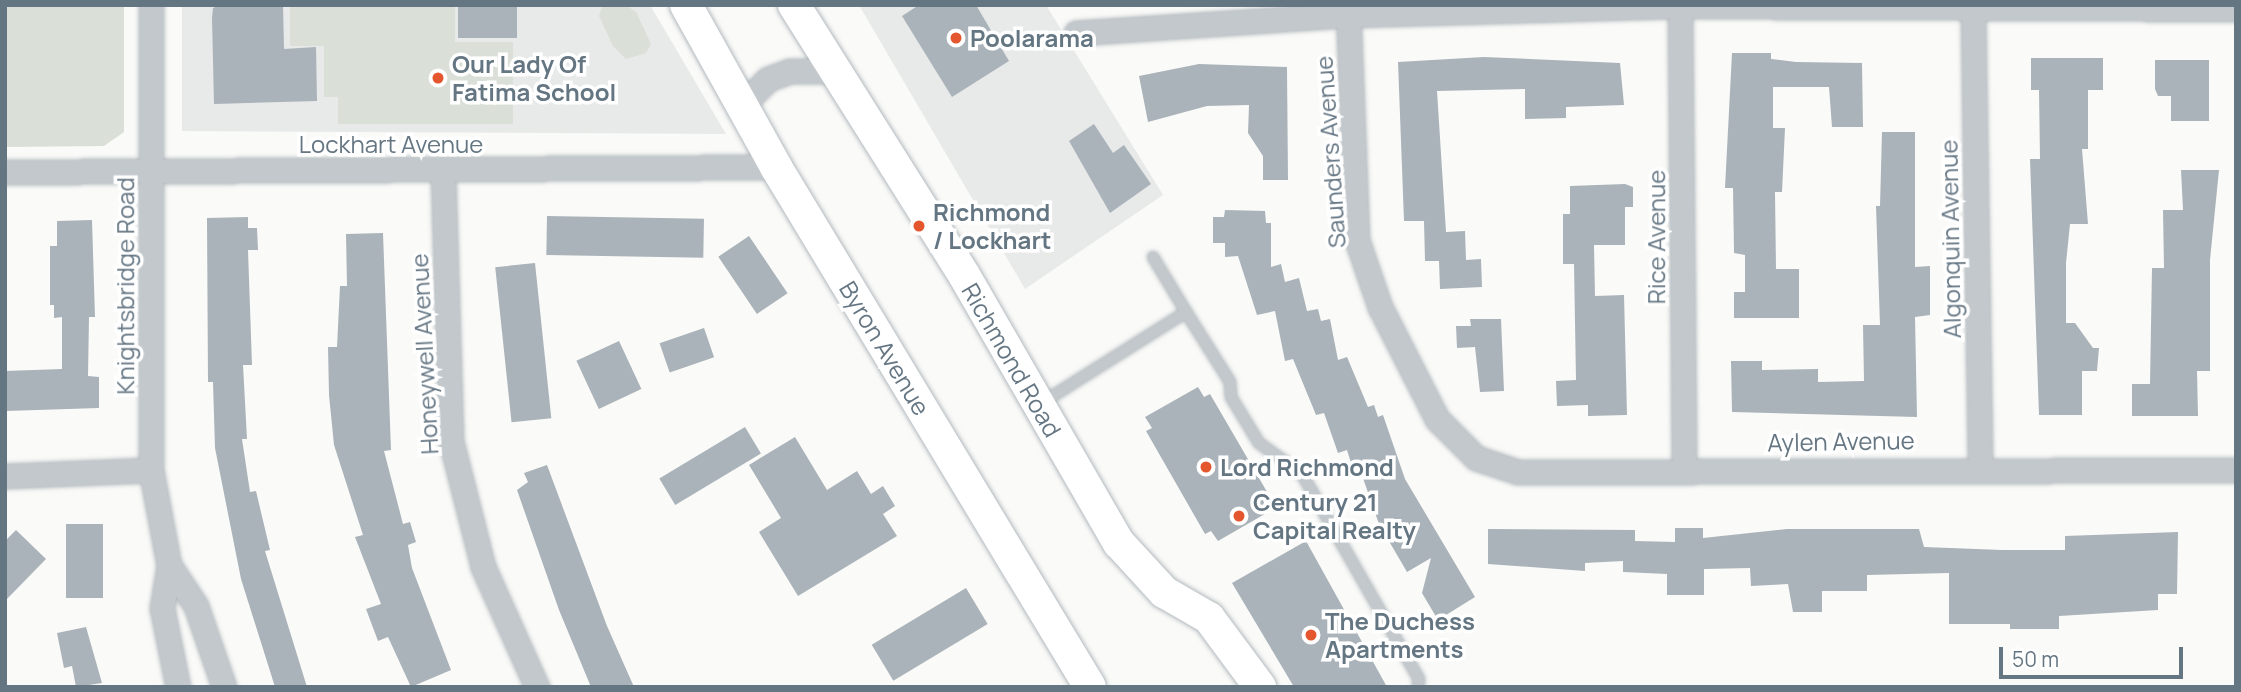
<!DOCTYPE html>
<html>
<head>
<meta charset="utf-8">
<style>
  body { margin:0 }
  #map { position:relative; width:2241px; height:692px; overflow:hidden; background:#fafaf8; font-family:Manrope,sans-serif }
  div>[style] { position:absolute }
  .built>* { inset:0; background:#e8e9e9 }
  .green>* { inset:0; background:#dadfd7 }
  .building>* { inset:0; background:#aab3b9; transform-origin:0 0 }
  .roads { filter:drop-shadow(0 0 2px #b3babf) drop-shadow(0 0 2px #b3babf) }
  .lane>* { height:10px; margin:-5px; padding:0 5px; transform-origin:5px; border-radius:5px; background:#c3c8cc }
  .street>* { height:23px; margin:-11.5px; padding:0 11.5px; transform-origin:11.5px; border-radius:11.5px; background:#c3c8cc }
  .secondary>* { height:32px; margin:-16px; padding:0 16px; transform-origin:16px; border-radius:16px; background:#fff }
  .dots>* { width:19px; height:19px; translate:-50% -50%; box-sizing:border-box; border:4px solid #fff; border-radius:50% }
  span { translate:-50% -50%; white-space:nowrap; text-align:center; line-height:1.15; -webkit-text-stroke:7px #fff; paint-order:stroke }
  .poi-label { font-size:24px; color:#657683; font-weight:700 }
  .left { translate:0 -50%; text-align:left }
  .street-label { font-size:24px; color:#657683 }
  .frame { position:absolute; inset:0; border:7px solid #657683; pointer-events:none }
  .scale { position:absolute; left:1999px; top:647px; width:184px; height:32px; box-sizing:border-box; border:4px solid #657683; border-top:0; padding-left:9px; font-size:21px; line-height:24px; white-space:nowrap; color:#657683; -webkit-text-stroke:5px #fff; paint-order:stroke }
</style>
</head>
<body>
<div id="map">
  <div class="built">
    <i style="clip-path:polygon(182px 5px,650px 5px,726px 134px,182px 131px)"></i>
    <i style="clip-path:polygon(859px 5px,1046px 5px,1163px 195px,1025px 289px)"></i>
  </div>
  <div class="green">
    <i style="clip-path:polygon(5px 5px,124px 5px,124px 132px,104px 146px,5px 147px)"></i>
    <i style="clip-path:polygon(290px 7px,455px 7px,455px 42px,513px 42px,513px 124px,338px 124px,338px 97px,324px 97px,324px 46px,290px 46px)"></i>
    <i style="clip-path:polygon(602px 7px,627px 6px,636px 12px,651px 44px,646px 53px,626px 59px,613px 46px,599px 16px)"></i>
  </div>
  <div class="building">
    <i style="clip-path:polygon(220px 5px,283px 5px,284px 49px,316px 47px,317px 101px,214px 104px,212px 18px,213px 8px)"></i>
    <i style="left:458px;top:5px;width:59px;height:33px"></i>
    <i style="clip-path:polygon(919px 5px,976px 5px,1009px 61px,952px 97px,902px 16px)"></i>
    <i style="clip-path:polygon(1732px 53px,1771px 53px,1771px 59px,1796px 62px,1862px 63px,1863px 127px,1832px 127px,1829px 87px,1773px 87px,1773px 128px,1785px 128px,1782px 192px,1775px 192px,1776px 269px,1799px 269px,1799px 318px,1734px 318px,1734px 292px,1745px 292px,1745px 255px,1734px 253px,1733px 188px,1725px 188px)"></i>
    <i style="clip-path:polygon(1484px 57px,1620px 63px,1624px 105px,1566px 107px,1566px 118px,1525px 119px,1525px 89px,1437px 91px,1446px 232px,1465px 231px,1466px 260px,1481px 259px,1482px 287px,1440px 289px,1439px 261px,1425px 261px,1424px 221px,1404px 221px,1398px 62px)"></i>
    <i style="clip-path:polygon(2031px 58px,2103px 58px,2103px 90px,2088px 90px,2088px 149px,2082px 149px,2088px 224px,2070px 224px,2066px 263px,2066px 323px,2075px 323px,2093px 348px,2099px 348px,2097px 371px,2082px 371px,2082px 415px,2039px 415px,2030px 159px,2040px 159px,2039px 90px,2031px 90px)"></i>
    <i style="clip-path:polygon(2155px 60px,2209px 60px,2209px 121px,2171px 121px,2171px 96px,2158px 96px,2155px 89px)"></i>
    <i style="clip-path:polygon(1199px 64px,1287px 67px,1288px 180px,1263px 180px,1263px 156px,1248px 133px,1249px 105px,1207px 106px,1148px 122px,1139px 76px)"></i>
    <i style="clip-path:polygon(1094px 124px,1113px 153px,1124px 145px,1151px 184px,1110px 213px,1069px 141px)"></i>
    <i style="clip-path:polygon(1882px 132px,1915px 132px,1915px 267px,1930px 266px,1930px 315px,1915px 317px,1917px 417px,1732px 412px,1731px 361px,1762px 361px,1762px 370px,1818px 369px,1818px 382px,1864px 381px,1863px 325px,1880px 325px,1876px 206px,1880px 206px)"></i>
    <i style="clip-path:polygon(2181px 170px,2219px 170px,2210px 260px,2210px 371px,2197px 371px,2198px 416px,2132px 416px,2132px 384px,2150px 384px,2152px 268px,2164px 268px,2163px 210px,2183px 210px)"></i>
    <i style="clip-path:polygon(1625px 184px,1633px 187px,1633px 207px,1625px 207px,1625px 245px,1594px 245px,1595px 296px,1624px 295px,1627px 415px,1588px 416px,1588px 405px,1557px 406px,1556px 381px,1576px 380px,1574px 264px,1563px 264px,1563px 214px,1570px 214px,1570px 186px)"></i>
    <i style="clip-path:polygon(1225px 210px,1265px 211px,1266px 223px,1271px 223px,1271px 267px,1281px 264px,1285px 282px,1299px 278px,1307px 311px,1318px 309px,1321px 321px,1330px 319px,1338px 360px,1347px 357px,1368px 407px,1374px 405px,1378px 417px,1383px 415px,1405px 479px,1475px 597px,1438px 620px,1422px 593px,1431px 558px,1407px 572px,1379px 524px,1357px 461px,1351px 463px,1347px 450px,1338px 453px,1324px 413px,1316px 415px,1293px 359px,1285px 361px,1275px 311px,1257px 315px,1238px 256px,1225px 257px,1225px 243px,1213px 243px,1213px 217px,1224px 217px)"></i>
    <i style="left:547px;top:216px;width:157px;height:39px;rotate:1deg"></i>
    <i style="clip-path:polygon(248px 217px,248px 228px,257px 228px,258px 250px,248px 250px,252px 365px,243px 365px,247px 439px,242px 439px,250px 492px,256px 491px,270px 550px,265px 551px,307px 687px,275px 687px,241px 579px,215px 448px,213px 382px,208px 382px,207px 218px)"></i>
    <i style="clip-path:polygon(92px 220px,95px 317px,89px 317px,88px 376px,99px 377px,99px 408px,6px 411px,5px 371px,62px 369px,62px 317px,54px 318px,54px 305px,50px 305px,50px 246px,57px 246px,57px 221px)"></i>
    <i style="clip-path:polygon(383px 233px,391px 450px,384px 451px,403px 524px,410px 522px,416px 542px,408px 545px,412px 568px,451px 670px,411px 687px,388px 637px,378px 641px,366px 609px,381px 604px,355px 537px,363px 535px,334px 445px,329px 395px,328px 347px,337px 347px,340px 286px,347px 286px,346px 234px)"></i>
    <i style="left:749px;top:236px;width:69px;height:37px;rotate:56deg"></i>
    <i style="left:535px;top:263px;width:156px;height:40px;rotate:84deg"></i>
    <i style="clip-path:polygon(1470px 319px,1501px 319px,1504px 391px,1480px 392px,1475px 347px,1457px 348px,1456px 326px,1471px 326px)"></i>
    <i style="left:704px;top:328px;width:31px;height:47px;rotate:71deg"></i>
    <i style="left:619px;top:341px;width:53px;height:47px;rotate:65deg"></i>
    <i style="clip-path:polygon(1198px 387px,1204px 397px,1210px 394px,1270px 497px,1264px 501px,1270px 511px,1218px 541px,1211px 531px,1205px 534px,1146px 431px,1152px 428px,1145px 417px)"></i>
    <i style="left:745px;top:427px;width:31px;height:100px;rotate:59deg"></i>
    <i style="clip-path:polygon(795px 437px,827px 490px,857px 471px,871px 494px,883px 486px,895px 506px,883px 514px,897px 536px,798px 596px,759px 532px,781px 518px,749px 465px)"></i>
    <i style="clip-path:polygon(547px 465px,607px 626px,634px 687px,591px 687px,559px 610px,517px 490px,528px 482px,524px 473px)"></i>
    <i style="left:103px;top:524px;width:74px;height:37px;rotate:90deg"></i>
    <i style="clip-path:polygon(1675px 528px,1703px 528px,1703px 538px,1787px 529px,1919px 529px,1924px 547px,2002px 550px,2065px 550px,2065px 536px,2178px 532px,2177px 594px,2158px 594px,2158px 610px,2059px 616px,2059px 629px,2010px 629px,2010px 624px,1949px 624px,1949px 573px,1867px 575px,1867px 591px,1822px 591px,1822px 612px,1793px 612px,1788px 584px,1751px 586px,1750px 568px,1704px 569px,1704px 595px,1667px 595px,1667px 574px,1623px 572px,1623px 561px,1585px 563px,1585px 571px,1488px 564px,1488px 529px,1635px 530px,1635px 541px,1675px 542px)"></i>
    <i style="clip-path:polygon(16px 530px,46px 559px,5px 601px,5px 541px)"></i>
    <i style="clip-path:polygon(1306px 541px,1387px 687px,1294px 687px,1232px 583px)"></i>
    <i style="left:966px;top:588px;width:42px;height:110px;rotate:59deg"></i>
    <i style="clip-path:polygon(86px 627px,102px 683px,76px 687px,72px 666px,64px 668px,57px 633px)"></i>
  </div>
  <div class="roads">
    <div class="lane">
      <i style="left:1153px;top:257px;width:64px;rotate:59deg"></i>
      <i style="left:1040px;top:404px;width:173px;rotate:-32.2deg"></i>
      <i style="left:1186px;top:312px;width:83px;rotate:57.8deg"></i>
      <i style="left:1230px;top:382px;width:15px;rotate:86deg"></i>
      <i style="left:1231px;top:397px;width:54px;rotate:58.7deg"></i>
      <i style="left:1259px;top:443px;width:53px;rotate:35.8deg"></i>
      <i style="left:1302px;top:474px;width:236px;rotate:60.3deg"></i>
      <i style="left:1419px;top:679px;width:8px;rotate:97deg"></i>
    </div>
    <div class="street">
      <i style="left:151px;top:5px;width:465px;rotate:90deg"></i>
      <i style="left:151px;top:470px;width:97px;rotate:79.3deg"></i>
      <i style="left:169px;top:565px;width:44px;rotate:99.2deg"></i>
      <i style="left:162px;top:608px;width:81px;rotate:78.6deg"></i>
      <i style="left:1348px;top:5px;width:235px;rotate:87.8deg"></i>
      <i style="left:1357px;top:240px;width:71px;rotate:71.1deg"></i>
      <i style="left:1380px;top:307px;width:126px;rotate:63deg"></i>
      <i style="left:1437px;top:419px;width:55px;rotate:45deg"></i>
      <i style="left:1476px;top:458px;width:44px;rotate:18.4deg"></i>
      <i style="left:1518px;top:472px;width:718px;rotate:-0.16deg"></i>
      <i style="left:1680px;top:5px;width:464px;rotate:89.5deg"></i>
      <i style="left:1973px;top:10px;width:456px;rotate:89.1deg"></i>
      <i style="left:1076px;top:33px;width:274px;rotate:-3.8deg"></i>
      <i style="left:1349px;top:15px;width:331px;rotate:-1.6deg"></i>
      <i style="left:1680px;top:6px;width:556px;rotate:0.31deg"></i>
      <i style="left:743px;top:104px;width:35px;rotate:-45deg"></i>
      <i style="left:768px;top:79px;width:23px;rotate:-20deg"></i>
      <i style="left:790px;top:71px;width:45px"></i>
      <i style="left:443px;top:171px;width:270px;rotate:88.3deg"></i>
      <i style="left:451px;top:441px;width:130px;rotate:75.7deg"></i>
      <i style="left:483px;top:567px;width:132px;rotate:65.8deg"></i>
      <i style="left:5px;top:172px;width:771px;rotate:-0.37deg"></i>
      <i style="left:5px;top:476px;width:146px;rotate:-2.4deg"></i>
      <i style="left:169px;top:565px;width:49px;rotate:56.6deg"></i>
      <i style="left:196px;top:606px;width:86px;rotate:70.9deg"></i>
    </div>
    <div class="secondary">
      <i style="left:686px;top:5px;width:185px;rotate:60.9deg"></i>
      <i style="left:776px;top:167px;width:607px;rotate:58.87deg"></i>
      <i style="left:794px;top:5px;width:319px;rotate:57.8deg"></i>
      <i style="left:964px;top:275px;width:310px;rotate:60deg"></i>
      <i style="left:1119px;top:543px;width:67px;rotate:47.4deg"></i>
      <i style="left:1164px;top:592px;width:52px;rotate:30deg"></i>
      <i style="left:1209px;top:618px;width:86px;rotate:53.5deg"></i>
    </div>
  </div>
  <div class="dots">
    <i style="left:956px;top:38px;background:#e4572e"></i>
    <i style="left:438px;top:78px;background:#e4572e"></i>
    <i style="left:919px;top:226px;background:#e4572e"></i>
    <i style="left:1206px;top:467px;background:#e4572e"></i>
    <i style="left:1239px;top:516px;background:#e4572e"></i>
    <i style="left:1311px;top:635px;background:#e4572e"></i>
  </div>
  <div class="poi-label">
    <span class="left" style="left:970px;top:38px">Poolarama</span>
    <span class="left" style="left:452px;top:78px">Our Lady Of<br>Fatima School</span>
    <span class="left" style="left:933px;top:226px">Richmond<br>/ Lockhart</span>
    <span class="left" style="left:1220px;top:467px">Lord Richmond</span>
    <span class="left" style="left:1253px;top:516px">Century 21<br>Capital Realty</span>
    <span class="left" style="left:1325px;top:635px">The Duchess<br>Apartments</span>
  </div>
  <div class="street-label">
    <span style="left:391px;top:144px">Lockhart Avenue</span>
    <span style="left:1330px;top:152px;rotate:-94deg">Saunders Avenue</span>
    <span style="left:1656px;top:237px;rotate:-90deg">Rice Avenue</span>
    <span style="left:1950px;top:239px;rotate:-91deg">Algonquin Avenue</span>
    <span style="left:125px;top:286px;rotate:-90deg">Knightsbridge Road</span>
    <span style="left:885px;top:348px;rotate:59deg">Byron Avenue</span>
    <span style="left:424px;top:354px;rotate:-93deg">Honeywell Avenue</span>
    <span style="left:1012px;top:360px;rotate:60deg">Richmond Road</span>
    <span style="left:1841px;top:441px;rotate:-1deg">Aylen Avenue</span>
  </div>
  <div class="frame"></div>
  <div class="scale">50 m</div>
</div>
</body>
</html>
